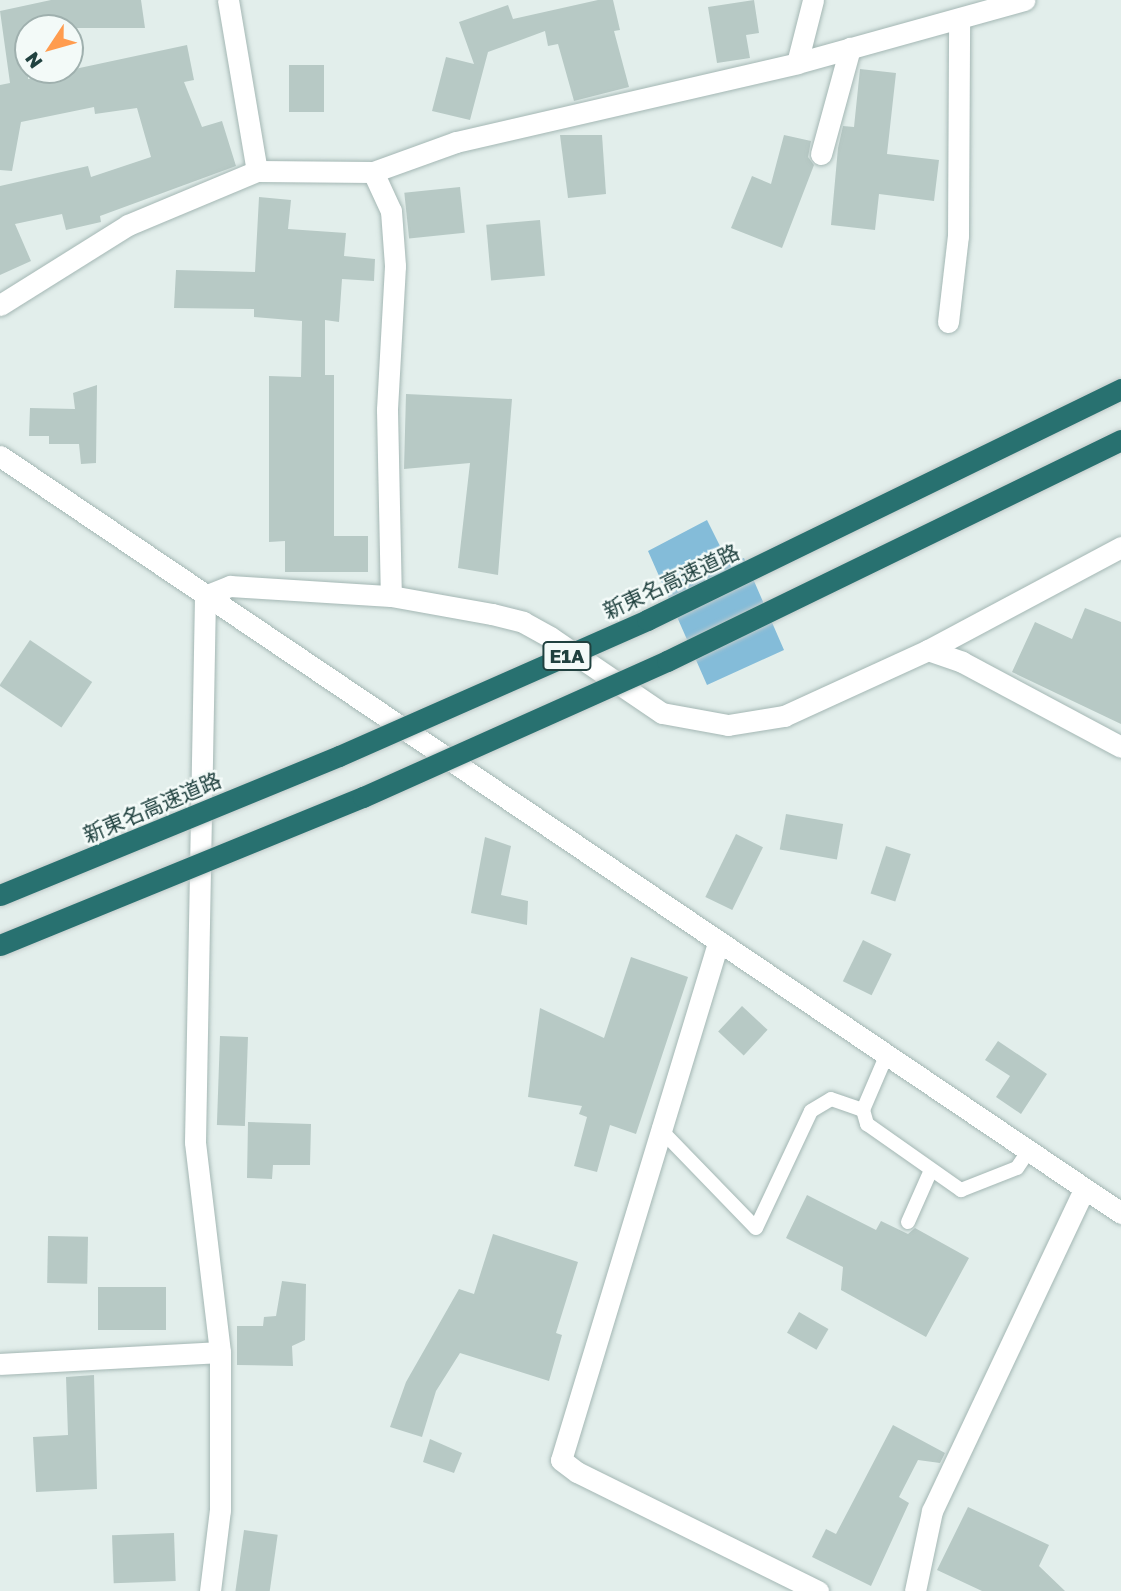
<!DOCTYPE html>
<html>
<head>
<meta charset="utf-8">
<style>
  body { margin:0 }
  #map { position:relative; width:1121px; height:1591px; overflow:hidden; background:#e2eeeb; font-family:"Golos Text","Noto Sans JP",sans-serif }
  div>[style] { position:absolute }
  .water>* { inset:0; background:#84bcd9 }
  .building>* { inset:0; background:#b7c9c5; transform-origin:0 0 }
  .roads { filter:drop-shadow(0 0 2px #a4b7b4) drop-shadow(0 0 2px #a4b7b4) }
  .lane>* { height:14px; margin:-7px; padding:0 7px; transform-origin:7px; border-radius:7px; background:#fff }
  .street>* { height:21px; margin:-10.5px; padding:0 10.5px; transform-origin:10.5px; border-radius:10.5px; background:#fff }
  .secondary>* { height:21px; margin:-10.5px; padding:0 10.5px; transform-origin:10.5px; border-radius:10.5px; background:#fff }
  .bridges { filter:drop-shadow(0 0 2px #c1cac9) drop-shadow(0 0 2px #c1cac9) }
  .highway-bridge>* { height:21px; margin:-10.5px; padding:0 10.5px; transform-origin:10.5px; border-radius:10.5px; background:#287170 }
  span { translate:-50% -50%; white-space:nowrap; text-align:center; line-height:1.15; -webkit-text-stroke:5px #f3faf8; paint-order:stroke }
  .shield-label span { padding:2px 5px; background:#f3faf8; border:2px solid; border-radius:5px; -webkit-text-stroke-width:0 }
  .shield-label { font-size:19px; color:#20413f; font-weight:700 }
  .street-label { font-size:21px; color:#20413f }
  .north { position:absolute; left:14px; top:14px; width:70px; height:70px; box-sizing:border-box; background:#f3faf8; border:2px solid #9fb0ae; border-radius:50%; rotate:234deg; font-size:19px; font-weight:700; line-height:28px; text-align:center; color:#20413f }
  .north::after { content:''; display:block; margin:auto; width:24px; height:32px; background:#ff9c4f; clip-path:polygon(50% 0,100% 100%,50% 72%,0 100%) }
</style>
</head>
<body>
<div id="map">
  <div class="water">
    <i style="clip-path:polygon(707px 520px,729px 564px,744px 558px,784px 650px,707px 685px,648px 551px)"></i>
  </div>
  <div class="building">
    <i style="clip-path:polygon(51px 0,141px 0,145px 28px,28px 28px,28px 79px,187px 45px,194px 80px,184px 82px,202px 127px,222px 121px,236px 166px,100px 216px,101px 222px,66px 230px,62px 214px,15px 224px,31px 261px,0 275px,0 186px,88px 166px,91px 177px,151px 157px,137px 108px,95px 114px,94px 107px,21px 122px,12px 171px,0 170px,0 85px,10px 83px,0 11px)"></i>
    <i style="clip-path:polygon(598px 0,613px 0,620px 30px,614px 31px,629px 87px,574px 101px,558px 44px,548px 46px,545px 31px,488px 52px,470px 120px,432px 111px,446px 57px,474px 64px,459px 22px,508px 5px,513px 19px)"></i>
    <i style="clip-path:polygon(754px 0,759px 33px,746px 35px,750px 58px,717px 63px,708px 7px)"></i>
    <i style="left:289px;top:65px;width:35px;height:47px"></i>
    <i style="clip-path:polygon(860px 69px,896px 73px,887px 154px,939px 160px,934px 201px,879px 194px,875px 230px,831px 225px,838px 148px,843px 126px,854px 127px)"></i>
    <i style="clip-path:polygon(560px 135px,602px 135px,606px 194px,568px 198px)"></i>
    <i style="clip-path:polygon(784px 135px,811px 141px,808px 157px,814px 165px,782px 248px,731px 228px,752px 176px,771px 184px)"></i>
    <i style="left:460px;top:187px;width:46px;height:56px;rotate:84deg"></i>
    <i style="clip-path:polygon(259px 197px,291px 200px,288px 229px,346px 233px,344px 256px,375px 259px,374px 281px,342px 279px,339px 322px,325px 320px,325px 375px,334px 375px,334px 536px,368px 536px,368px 572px,285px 572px,285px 541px,269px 542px,269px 376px,301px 377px,302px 321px,254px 317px,254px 309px,174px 308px,176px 270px,255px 272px)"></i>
    <i style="left:540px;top:220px;width:56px;height:54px;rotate:85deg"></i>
    <i style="clip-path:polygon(97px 385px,96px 463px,81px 464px,79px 444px,49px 444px,49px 436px,29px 436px,30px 408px,75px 409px,73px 393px)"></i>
    <i style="clip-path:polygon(406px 394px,512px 399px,498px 575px,458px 568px,470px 463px,404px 469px)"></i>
    <i style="clip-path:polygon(1085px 608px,1121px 622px,1121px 724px,1012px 672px,1035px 622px,1072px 639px)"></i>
    <i style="left:30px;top:640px;width:75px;height:55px;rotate:34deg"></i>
    <i style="left:786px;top:814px;width:58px;height:36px;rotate:10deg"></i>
    <i style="left:736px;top:834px;width:30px;height:70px;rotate:26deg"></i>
    <i style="clip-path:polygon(485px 837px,511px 846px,501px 895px,528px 901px,527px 925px,471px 913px)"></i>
    <i style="left:886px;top:846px;width:26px;height:50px;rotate:18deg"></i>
    <i style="left:863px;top:940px;width:32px;height:46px;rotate:26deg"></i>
    <i style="clip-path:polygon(631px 957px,688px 977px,636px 1134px,610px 1125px,597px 1172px,574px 1166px,587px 1117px,579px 1114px,582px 1106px,528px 1097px,540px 1008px,604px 1038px)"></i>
    <i style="left:742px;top:1006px;width:35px;height:35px;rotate:43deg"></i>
    <i style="left:220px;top:1036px;width:28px;height:89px;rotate:2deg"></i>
    <i style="clip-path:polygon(998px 1041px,1047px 1074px,1021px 1114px,996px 1097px,1010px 1076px,985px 1060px)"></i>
    <i style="clip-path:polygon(248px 1122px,311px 1124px,310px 1165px,273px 1165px,272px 1179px,247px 1178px)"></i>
    <i style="clip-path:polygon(807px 1195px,876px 1230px,881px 1221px,908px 1234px,915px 1228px,969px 1258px,926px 1337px,841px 1290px,843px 1267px,786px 1238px)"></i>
    <i style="clip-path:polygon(493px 1234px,578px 1262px,556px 1333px,562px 1335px,549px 1381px,460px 1353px,436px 1391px,422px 1437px,390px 1427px,406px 1382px,459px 1289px,474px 1294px)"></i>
    <i style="left:48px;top:1236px;width:40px;height:47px;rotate:1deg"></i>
    <i style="clip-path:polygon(282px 1281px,306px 1284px,305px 1340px,292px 1346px,293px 1366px,237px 1365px,237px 1326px,263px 1326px,264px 1317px,276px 1316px)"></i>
    <i style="left:98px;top:1287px;width:68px;height:43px"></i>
    <i style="left:799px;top:1312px;width:34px;height:24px;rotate:30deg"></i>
    <i style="clip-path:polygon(94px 1375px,97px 1489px,36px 1492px,33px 1437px,68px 1435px,66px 1377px)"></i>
    <i style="clip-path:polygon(893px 1425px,945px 1453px,940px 1463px,918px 1460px,899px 1497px,909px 1503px,871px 1586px,812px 1557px,826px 1529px,836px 1534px)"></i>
    <i style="clip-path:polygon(430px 1439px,462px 1453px,454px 1473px,423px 1462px)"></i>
    <i style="clip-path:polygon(968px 1507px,1049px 1545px,1039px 1566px,1065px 1591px,982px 1591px,937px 1570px)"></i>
    <i style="left:244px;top:1530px;width:34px;height:62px;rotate:8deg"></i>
    <i style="left:174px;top:1533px;width:48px;height:62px;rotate:88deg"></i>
  </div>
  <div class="roads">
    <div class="lane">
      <i style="left:887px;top:1054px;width:61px;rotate:113.2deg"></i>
      <i style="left:863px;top:1110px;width:15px;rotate:74deg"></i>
      <i style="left:867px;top:1124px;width:115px;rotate:35.1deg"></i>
      <i style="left:961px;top:1190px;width:60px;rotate:-21.4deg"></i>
      <i style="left:1017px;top:1168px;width:22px;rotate:-56deg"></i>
      <i style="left:659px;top:1128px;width:139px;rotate:45.9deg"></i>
      <i style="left:756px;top:1228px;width:129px;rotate:-64.8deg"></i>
      <i style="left:811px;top:1111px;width:23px;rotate:-31deg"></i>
      <i style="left:831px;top:1099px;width:34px;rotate:19deg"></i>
      <i style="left:908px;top:1222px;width:57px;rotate:-66.1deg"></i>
    </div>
    <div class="street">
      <i style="left:228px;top:0;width:173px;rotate:80.4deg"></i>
      <i style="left:257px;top:171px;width:116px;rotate:0.5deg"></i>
      <i style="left:373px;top:172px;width:43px;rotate:65.2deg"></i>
      <i style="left:391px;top:211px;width:55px;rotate:85.8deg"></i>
      <i style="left:395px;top:266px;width:144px;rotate:93.2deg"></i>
      <i style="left:387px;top:410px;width:186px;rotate:88.8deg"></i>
      <i style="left:797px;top:63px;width:65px;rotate:-75.7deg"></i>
      <i style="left:821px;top:154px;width:110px;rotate:-74.7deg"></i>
      <i style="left:373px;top:172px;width:88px;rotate:-19.9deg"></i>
      <i style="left:456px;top:142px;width:350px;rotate:-13deg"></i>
      <i style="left:797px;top:63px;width:236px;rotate:-15.5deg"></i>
      <i style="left:0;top:305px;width:151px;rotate:-32deg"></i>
      <i style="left:128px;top:225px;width:140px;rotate:-22.7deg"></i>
      <i style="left:948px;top:322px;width:87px;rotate:-83.4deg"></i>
      <i style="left:958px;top:236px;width:215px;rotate:-89.7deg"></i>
      <i style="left:928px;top:650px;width:219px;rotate:-28.1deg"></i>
      <i style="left:718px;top:943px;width:540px;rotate:106.89deg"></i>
      <i style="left:561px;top:1460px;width:20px;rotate:37deg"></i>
      <i style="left:577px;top:1472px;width:269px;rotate:26.3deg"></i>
      <i style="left:0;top:1364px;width:220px;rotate:-3.1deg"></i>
      <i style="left:210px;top:1591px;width:82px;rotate:-83deg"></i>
      <i style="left:220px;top:1510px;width:158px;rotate:-90deg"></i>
      <i style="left:220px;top:1352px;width:211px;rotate:-96.8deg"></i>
      <i style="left:195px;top:1142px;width:546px;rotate:-88.95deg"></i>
      <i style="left:205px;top:596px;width:27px;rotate:-22deg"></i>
      <i style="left:230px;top:586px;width:161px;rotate:3.6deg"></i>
      <i style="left:391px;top:596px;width:103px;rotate:10.1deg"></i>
      <i style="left:492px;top:614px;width:32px;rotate:14deg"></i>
      <i style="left:523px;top:622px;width:31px;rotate:29deg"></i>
      <i style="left:550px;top:637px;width:135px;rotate:34.2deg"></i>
      <i style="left:662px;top:713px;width:67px;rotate:10.3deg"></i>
      <i style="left:728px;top:725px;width:57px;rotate:-9.1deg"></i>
      <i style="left:784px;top:716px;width:158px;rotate:-24.6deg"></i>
      <i style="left:928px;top:650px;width:36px;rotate:19deg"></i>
      <i style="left:962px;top:662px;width:180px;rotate:28.1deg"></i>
      <i style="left:915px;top:1591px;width:82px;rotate:-78deg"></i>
      <i style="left:932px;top:1511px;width:356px;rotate:-64.7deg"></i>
    </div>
    <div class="secondary">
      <i style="left:0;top:456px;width:1353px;rotate:34.03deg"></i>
    </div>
  </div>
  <div class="bridges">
    <div class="highway-bridge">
      <i style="left:0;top:895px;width:366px;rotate:-22.3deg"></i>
      <i style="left:339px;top:756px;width:337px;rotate:-23.8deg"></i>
      <i style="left:647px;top:620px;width:527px;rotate:-25.98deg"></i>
      <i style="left:0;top:945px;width:392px;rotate:-22.2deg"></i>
      <i style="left:363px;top:797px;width:333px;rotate:-24.1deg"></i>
      <i style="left:667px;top:661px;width:505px;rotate:-25.96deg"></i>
    </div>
  </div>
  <div class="shield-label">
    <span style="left:567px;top:656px">E1A</span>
  </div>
  <div class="street-label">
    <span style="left:671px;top:581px;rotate:-25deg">新東名高速道路</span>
    <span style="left:152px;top:807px;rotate:-23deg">新東名高速道路</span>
  </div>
  <div class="north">N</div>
</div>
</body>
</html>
